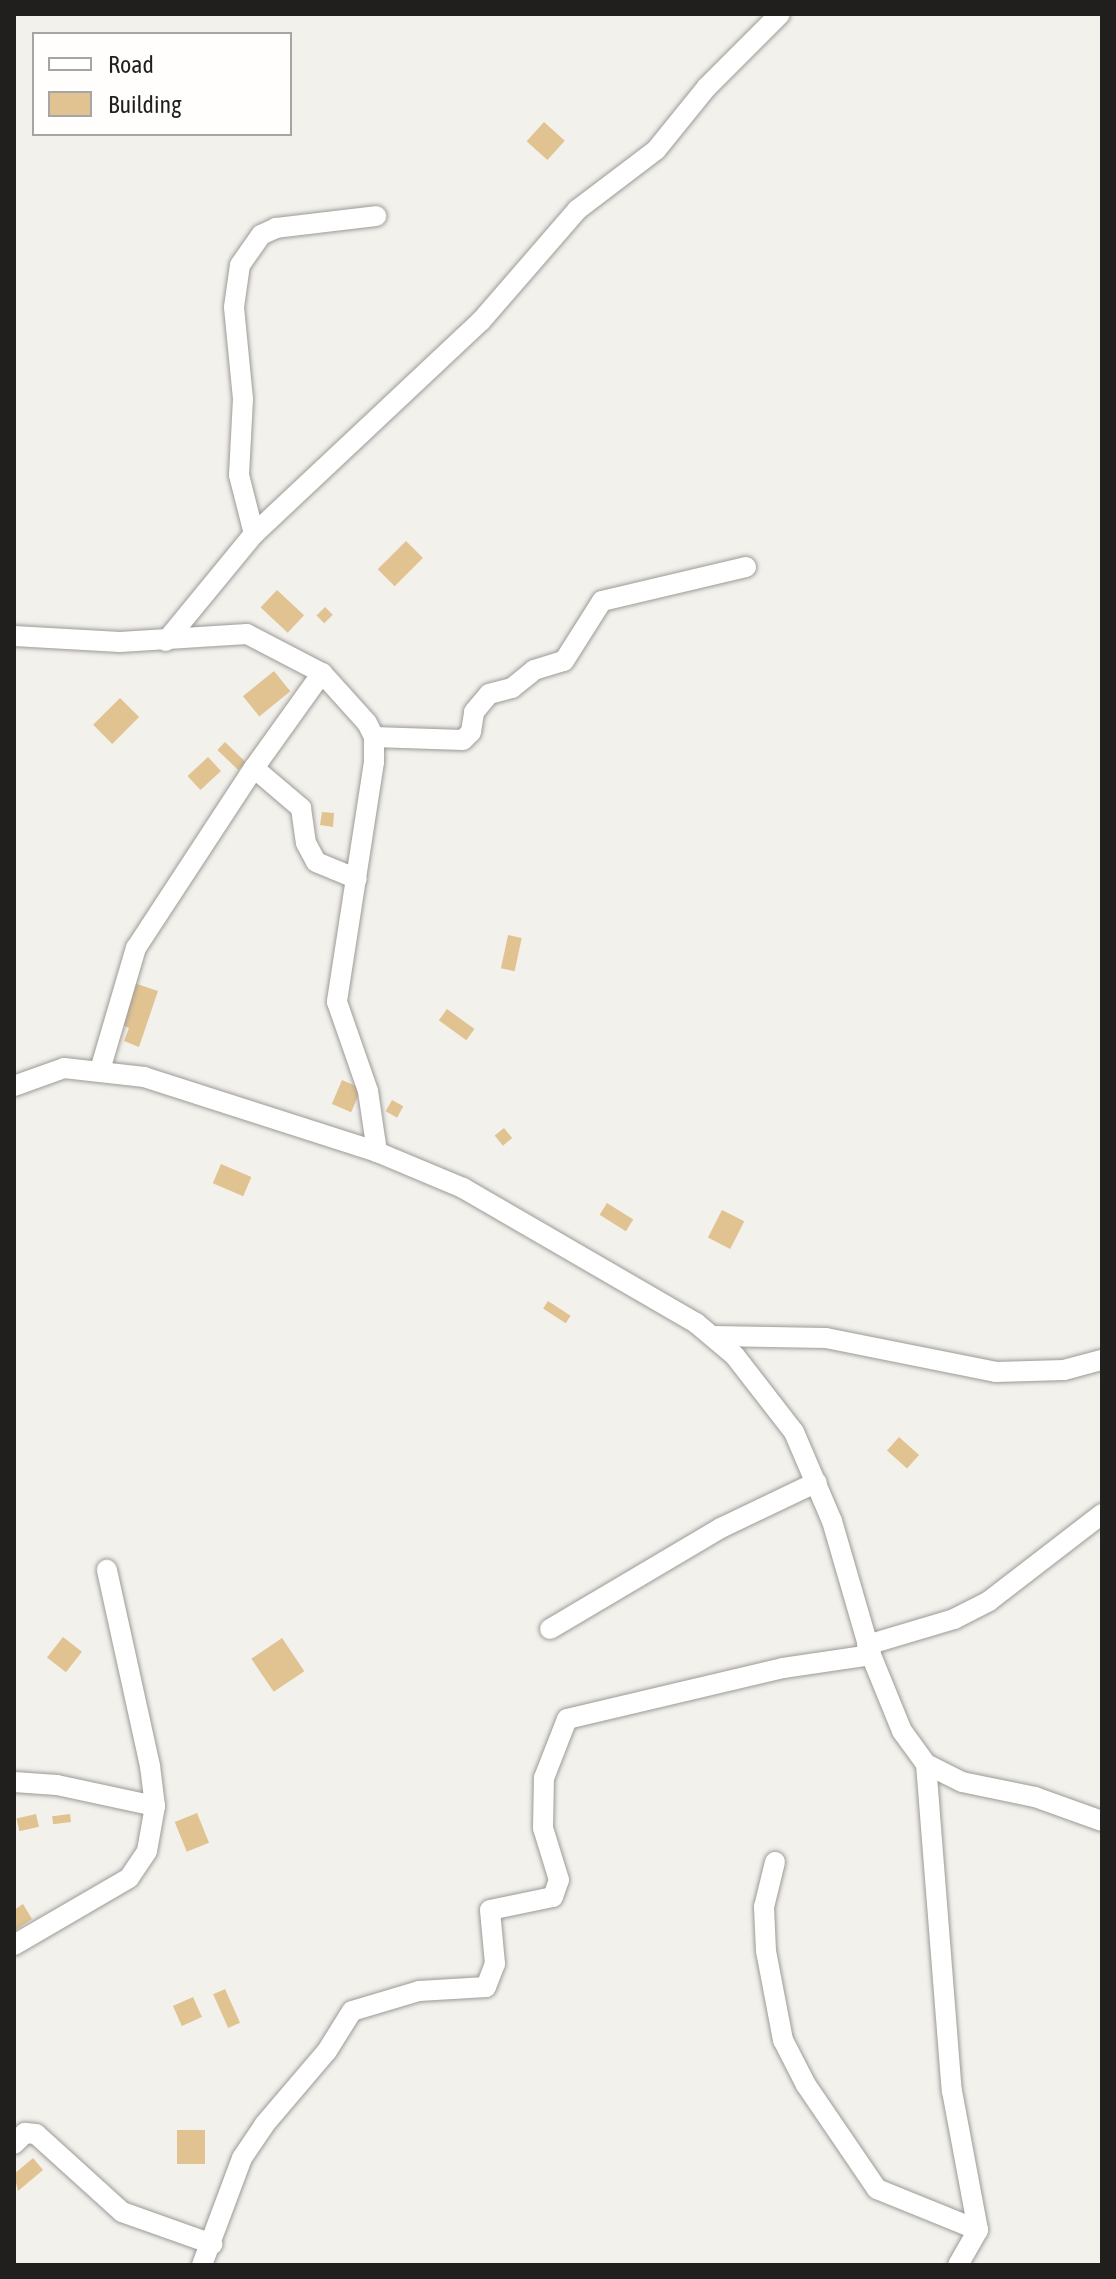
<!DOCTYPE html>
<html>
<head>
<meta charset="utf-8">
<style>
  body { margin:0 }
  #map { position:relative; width:1116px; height:2279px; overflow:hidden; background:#f3f1ec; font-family:"Asap Condensed",sans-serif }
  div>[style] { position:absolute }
  .building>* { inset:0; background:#e1c392; transform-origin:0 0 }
  .roads { filter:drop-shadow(0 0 2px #9c9a96) drop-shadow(0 0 2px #9c9a96) }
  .minor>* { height:20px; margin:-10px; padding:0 10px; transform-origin:10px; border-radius:10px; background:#fff }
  span { translate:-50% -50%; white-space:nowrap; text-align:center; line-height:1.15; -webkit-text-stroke:6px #fffefd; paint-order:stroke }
  .frame { position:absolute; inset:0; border:16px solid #201f1e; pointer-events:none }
  .legend { position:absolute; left:32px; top:32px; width:260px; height:104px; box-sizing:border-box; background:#fffefd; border:2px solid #a6a5a4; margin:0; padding:10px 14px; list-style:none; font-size:24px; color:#201f1e }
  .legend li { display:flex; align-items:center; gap:16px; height:40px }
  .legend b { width:40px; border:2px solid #a6a5a4 }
</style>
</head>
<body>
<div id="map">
  <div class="building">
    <i style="left:544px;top:122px;width:28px;height:26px;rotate:42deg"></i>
    <i style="left:406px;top:541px;width:24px;height:40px;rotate:45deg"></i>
    <i style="left:277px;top:590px;width:37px;height:24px;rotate:43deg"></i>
    <i style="left:325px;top:607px;width:11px;height:12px;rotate:45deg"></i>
    <i style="left:274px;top:671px;width:26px;height:40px;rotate:51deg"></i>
    <i style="left:120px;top:698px;width:27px;height:38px;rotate:45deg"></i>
    <i style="left:225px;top:742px;width:29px;height:11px;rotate:44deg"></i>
    <i style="left:208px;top:757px;width:19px;height:28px;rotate:47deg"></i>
    <i style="clip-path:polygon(322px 812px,334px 813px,333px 827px,320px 825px)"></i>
    <i style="left:508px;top:935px;width:14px;height:34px;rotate:12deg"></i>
    <i style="clip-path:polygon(134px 983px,158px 991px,139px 1047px,124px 1041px,129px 1028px,120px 1024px)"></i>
    <i style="left:447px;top:1009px;width:34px;height:14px;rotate:36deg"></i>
    <i style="left:342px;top:1080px;width:21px;height:26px;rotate:23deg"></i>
    <i style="left:392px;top:1100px;width:13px;height:13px;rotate:29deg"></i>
    <i style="left:504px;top:1128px;width:13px;height:12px;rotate:51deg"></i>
    <i style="left:221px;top:1164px;width:33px;height:21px;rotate:23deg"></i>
    <i style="left:607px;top:1203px;width:31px;height:14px;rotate:32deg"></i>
    <i style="left:722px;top:1210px;width:25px;height:31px;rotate:27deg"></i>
    <i style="left:548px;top:1301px;width:27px;height:9px;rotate:33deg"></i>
    <i style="left:899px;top:1437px;width:27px;height:18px;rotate:42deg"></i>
    <i style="left:63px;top:1637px;width:24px;height:26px;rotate:38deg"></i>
    <i style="left:282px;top:1638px;width:40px;height:37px;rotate:56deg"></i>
    <i style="left:197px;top:1813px;width:32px;height:24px;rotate:68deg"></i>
    <i style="left:36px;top:1814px;width:13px;height:20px;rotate:77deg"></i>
    <i style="left:70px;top:1814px;width:8px;height:18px;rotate:83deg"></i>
    <i style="clip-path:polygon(23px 1904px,32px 1919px,14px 1931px,14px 1910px)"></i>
    <i style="left:225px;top:1989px;width:37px;height:13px;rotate:66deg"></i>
    <i style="left:193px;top:1997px;width:22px;height:22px;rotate:66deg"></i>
    <i style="left:177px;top:2130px;width:28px;height:34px"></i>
    <i style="clip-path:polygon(33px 2158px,43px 2170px,18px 2191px,14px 2174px)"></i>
  </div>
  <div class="roads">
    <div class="minor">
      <i style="left:254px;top:534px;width:61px;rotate:-104.3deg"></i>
      <i style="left:239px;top:475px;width:76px;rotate:-87deg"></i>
      <i style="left:243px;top:399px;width:92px;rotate:-95.6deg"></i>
      <i style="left:234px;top:307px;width:42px;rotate:-81.9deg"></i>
      <i style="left:240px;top:265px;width:37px;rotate:-55deg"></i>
      <i style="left:261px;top:235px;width:17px;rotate:-25deg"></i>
      <i style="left:276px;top:228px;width:101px;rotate:-6.8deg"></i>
      <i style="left:14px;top:636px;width:106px;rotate:3.2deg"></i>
      <i style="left:120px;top:642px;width:127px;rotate:-3.6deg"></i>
      <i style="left:247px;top:634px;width:85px;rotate:27.5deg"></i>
      <i style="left:322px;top:673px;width:67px;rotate:48deg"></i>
      <i style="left:367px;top:723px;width:16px;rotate:63deg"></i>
      <i style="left:374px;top:737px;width:25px;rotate:90deg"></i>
      <i style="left:374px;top:762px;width:243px;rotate:98.8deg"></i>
      <i style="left:337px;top:1002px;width:94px;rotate:70.8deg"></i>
      <i style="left:368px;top:1091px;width:62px;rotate:81.6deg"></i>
      <i style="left:166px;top:641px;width:139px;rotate:-50.6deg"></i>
      <i style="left:254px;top:534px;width:311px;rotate:-43.2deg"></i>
      <i style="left:481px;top:321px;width:147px;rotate:-49.1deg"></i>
      <i style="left:577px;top:210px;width:99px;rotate:-37.2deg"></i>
      <i style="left:656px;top:150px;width:81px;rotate:-51deg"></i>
      <i style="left:707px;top:87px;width:103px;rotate:-45deg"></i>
      <i style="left:322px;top:673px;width:117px;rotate:125.6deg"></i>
      <i style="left:254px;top:768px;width:62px;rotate:40.4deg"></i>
      <i style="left:301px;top:808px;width:35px;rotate:82deg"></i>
      <i style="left:306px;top:843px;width:21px;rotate:62deg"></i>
      <i style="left:316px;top:862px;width:44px;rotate:22.5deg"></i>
      <i style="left:374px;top:737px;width:89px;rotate:1.9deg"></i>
      <i style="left:463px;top:740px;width:11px;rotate:-45deg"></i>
      <i style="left:471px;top:732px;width:20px;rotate:-81deg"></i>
      <i style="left:474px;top:712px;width:23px;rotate:-50deg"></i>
      <i style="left:489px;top:694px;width:24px;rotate:-15deg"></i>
      <i style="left:512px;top:688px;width:28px;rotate:-39deg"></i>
      <i style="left:534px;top:670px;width:31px;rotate:-17deg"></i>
      <i style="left:564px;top:661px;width:71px;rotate:-57.7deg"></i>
      <i style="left:602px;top:601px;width:148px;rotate:-13.3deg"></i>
      <i style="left:100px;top:1070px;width:127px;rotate:-73.6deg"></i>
      <i style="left:136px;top:948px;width:215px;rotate:-56.8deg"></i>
      <i style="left:14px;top:1086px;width:53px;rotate:-19.8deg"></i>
      <i style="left:64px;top:1068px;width:81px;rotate:6.4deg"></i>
      <i style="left:144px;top:1077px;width:245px;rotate:17.8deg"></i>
      <i style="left:377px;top:1152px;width:93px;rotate:22.7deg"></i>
      <i style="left:463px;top:1188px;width:269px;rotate:30.1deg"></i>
      <i style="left:696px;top:1323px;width:51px;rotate:40.2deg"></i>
      <i style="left:735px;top:1356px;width:96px;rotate:52.2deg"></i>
      <i style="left:794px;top:1432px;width:97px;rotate:66.9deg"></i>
      <i style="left:832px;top:1521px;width:140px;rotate:73.8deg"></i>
      <i style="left:871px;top:1655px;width:82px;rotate:67.8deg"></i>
      <i style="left:902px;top:1731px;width:41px;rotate:54deg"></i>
      <i style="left:926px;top:1764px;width:40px;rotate:26.6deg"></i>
      <i style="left:962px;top:1782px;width:75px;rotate:11.6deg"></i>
      <i style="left:1035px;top:1797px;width:71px;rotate:19.7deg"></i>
      <i style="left:714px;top:1336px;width:112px;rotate:1deg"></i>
      <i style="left:826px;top:1338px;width:173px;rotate:11.3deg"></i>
      <i style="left:996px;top:1372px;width:68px;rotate:-1.7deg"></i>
      <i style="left:1064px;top:1370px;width:39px;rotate:-15deg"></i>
      <i style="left:550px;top:1629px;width:199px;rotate:-30.6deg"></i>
      <i style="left:721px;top:1528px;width:106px;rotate:-25.6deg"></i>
      <i style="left:867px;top:1645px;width:91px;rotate:-16.6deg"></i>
      <i style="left:954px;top:1619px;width:39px;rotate:-27deg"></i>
      <i style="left:989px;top:1601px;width:143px;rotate:-37.6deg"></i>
      <i style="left:926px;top:1764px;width:328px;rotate:85.5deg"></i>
      <i style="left:952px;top:2091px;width:141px;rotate:79.4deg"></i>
      <i style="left:978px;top:2230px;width:40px;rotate:119.7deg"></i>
      <i style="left:14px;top:1782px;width:43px;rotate:4deg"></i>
      <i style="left:57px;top:1785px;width:100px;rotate:12.1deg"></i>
      <i style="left:775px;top:1862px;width:46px;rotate:103.7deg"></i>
      <i style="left:764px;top:1907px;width:44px;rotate:87.4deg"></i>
      <i style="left:766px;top:1951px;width:91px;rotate:79.2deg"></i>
      <i style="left:783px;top:2040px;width:51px;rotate:62.9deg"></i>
      <i style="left:806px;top:2085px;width:126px;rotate:55.7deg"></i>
      <i style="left:877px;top:2189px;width:109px;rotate:22.1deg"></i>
      <i style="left:14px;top:1945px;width:133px;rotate:-30.2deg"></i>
      <i style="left:129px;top:1878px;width:32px;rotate:-56deg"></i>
      <i style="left:147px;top:1851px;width:46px;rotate:-79.9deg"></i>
      <i style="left:155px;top:1806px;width:40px;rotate:-97.1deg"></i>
      <i style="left:150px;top:1766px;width:201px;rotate:-102.4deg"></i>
      <i style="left:14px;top:2144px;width:16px;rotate:-45deg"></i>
      <i style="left:25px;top:2133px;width:11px;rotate:5deg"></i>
      <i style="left:36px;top:2134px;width:116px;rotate:42.2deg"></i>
      <i style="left:122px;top:2212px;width:96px;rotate:19.6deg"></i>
      <i style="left:202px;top:2265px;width:114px;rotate:-69.5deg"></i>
      <i style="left:242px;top:2158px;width:40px;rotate:-56deg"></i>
      <i style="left:264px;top:2125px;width:97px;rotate:-49.6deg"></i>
      <i style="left:327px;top:2051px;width:47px;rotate:-58deg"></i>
      <i style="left:352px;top:2011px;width:70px;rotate:-16.6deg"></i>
      <i style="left:419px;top:1991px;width:67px;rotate:-3.4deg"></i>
      <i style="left:486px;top:1987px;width:25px;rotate:-69deg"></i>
      <i style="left:495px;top:1964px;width:54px;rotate:-95.3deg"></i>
      <i style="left:490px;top:1910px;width:64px;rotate:-11.7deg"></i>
      <i style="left:553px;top:1897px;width:18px;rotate:-71deg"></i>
      <i style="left:559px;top:1880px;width:54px;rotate:-107.1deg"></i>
      <i style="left:543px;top:1828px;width:50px;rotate:-88.9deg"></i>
      <i style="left:544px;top:1778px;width:63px;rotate:-68.7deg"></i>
      <i style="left:567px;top:1719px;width:222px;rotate:-13.3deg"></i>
      <i style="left:783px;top:1668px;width:89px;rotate:-8.4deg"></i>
    </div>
  </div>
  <div class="frame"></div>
  <ul class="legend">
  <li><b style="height:10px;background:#fff"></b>Road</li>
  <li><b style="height:22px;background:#e1c392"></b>Building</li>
  </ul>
</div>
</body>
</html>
